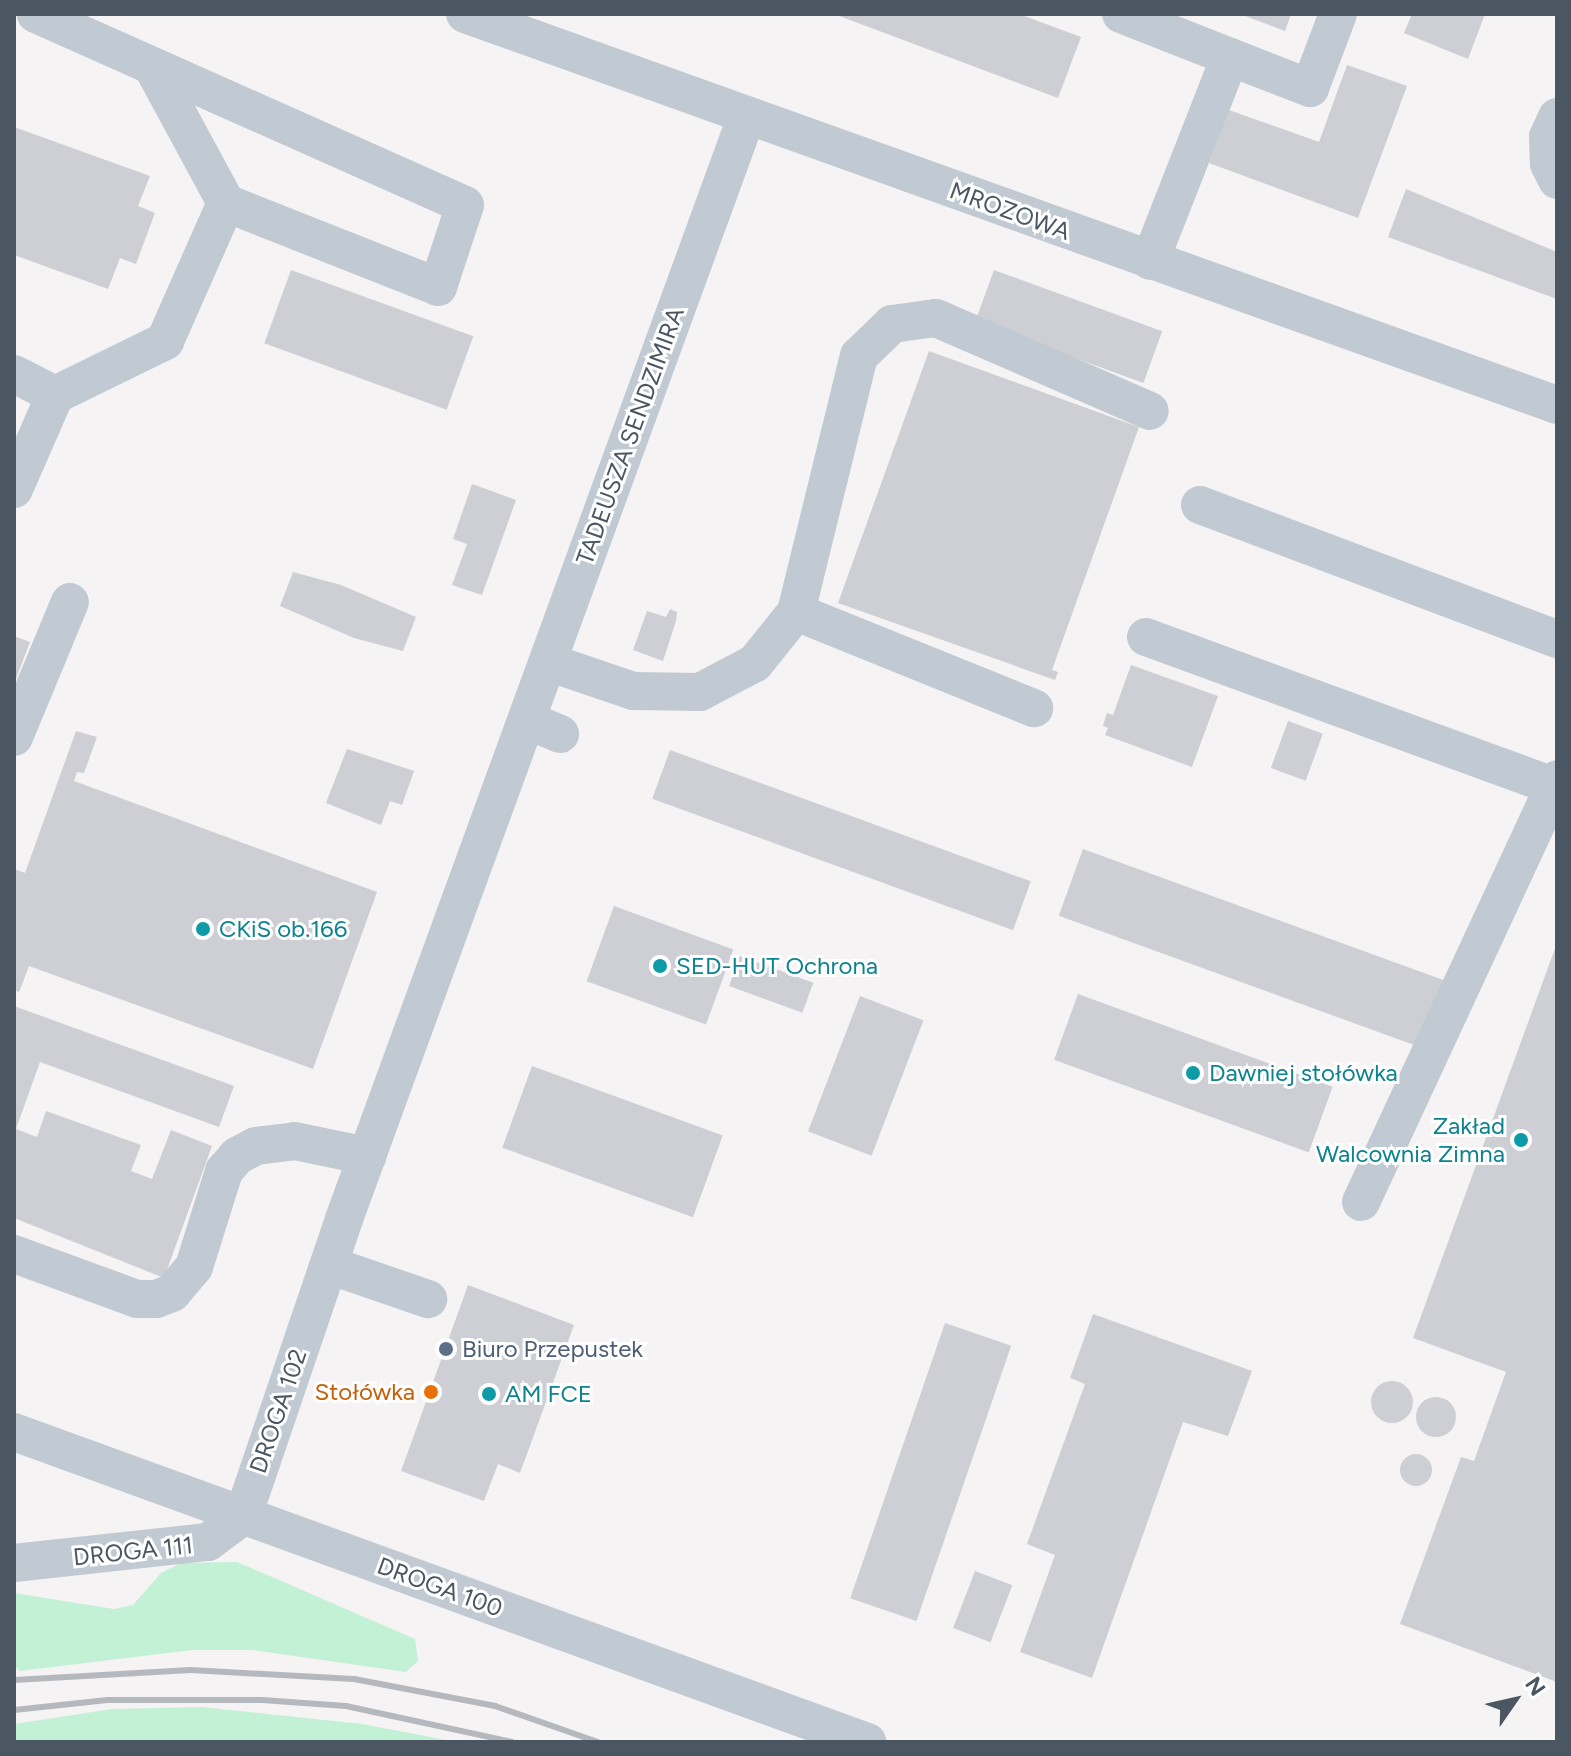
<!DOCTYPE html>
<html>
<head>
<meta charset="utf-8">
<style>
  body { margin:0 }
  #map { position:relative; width:1571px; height:1756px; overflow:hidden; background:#f5f3f3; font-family:Figtree,sans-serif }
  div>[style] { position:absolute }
  .green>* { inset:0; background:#c3f1d5 }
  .building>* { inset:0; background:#cdcfd5; transform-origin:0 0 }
  .round { border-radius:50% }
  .minor>* { height:38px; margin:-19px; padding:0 19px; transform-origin:19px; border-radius:19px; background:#c1cad2 }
  .rail>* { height:6px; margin:-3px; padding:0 3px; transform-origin:3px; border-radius:3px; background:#b5b8bd }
  .dots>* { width:22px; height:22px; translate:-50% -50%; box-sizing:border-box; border:4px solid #fff; border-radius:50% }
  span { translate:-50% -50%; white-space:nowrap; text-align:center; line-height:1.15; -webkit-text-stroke:6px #fff; paint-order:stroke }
  .street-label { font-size:24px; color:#4a5661 }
  .culture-label { font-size:24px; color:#0d838f }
  .left { translate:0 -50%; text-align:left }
  .right { translate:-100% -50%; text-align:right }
  .service-label { font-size:24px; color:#4e5e75 }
  .food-label { font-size:24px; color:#c56008 }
  .frame { position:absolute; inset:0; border:16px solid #4a5661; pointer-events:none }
  .north { position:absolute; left:1475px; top:1660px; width:80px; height:80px; -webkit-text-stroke:6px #fff; paint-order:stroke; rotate:56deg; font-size:22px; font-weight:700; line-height:32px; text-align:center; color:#4a5661 }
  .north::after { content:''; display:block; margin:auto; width:28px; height:36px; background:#4a5661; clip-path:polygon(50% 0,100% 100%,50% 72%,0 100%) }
</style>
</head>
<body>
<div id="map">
  <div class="green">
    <i style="clip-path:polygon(237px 1562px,415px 1639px,418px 1661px,406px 1672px,253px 1650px,192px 1650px,20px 1671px,14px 1666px,14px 1593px,114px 1609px,133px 1605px,161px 1573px,181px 1563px)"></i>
    <i style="clip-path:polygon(201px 1707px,362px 1724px,457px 1742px,14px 1742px,14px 1724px,112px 1709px)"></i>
  </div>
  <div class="building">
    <i style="clip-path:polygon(834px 14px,1019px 14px,1081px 37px,1058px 98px)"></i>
    <i style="clip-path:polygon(1240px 14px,1291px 14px,1285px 31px)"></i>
    <i style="clip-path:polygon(1412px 14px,1485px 14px,1468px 59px,1404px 33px)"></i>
    <i style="clip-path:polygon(1347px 65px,1407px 86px,1358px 218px,1209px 163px,1229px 110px,1319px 142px)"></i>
    <i style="clip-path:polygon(14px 127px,150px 176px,138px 206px,155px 213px,136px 264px,120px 258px,108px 289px,14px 255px)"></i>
    <i style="clip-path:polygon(1406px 189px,1557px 252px,1557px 299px,1388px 237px)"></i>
    <i style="left:291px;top:270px;width:194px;height:78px;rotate:20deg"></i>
    <i style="left:994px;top:270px;width:179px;height:55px;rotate:20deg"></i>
    <i style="clip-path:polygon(929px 351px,1139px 427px,1052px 670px,1058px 672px,1055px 680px,838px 603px)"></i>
    <i style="clip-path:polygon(472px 484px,516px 500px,482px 595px,452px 585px,467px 544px,453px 539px)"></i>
    <i style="clip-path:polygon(293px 572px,341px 585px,416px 617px,403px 651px,354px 638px,280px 606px)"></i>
    <i style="clip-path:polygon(670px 609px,677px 612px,676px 621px,663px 661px,633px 650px,647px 611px,666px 617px)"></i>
    <i style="clip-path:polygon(14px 636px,30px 642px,14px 684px)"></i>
    <i style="clip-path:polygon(1131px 665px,1218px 696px,1192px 767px,1105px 735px,1108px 728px,1103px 726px,1107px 713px,1113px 715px)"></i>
    <i style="left:1288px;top:721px;width:37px;height:50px;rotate:20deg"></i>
    <i style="clip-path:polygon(76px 731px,97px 737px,84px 773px,77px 772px,74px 781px,377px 892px,313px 1069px,29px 966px,19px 992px,14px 990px,14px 869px,25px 873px)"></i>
    <i style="clip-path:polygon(347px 749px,414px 771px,402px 805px,390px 801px,381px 825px,326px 803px)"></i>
    <i style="left:670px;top:750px;width:384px;height:52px;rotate:20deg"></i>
    <i style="left:1083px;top:849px;width:387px;height:71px;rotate:20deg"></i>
    <i style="left:614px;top:906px;width:127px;height:80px;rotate:20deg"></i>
    <i style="clip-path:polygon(1557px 943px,1557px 1682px,1400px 1624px,1461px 1457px,1474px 1461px,1506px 1372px,1413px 1338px)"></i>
    <i style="left:740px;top:956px;width:78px;height:32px;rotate:20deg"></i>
    <i style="left:1078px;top:994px;width:271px;height:70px;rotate:20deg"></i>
    <i style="left:860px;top:996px;width:68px;height:145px;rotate:21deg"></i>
    <i style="clip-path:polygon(14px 1006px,234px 1086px,219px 1127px,40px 1062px,16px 1129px,37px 1137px,46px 1111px,141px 1145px,131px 1171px,152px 1179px,171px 1130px,212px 1146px,164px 1278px,14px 1218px)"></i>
    <i style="left:532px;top:1066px;width:203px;height:87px;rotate:20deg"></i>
    <i style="clip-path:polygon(468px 1285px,574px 1325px,520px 1473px,498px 1464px,484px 1501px,401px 1471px)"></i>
    <i style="clip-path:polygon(1093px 1314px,1252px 1371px,1228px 1436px,1183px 1422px,1092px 1678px,1020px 1652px,1055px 1555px,1027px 1544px,1085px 1384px,1070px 1378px)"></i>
    <i style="left:945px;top:1323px;width:70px;height:291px;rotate:19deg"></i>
    <i class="round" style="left:1371px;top:1381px;width:42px;height:42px"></i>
    <i class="round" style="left:1416px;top:1397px;width:40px;height:40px"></i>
    <i class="round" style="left:1400px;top:1454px;width:32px;height:32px"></i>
    <i style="left:975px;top:1571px;width:40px;height:61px;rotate:21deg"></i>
  </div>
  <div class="minor">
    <i style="left:465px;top:14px;width:1160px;rotate:19.7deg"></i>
    <i style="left:1121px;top:14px;width:117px;rotate:21.5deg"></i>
    <i style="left:1230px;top:57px;width:219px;rotate:111.4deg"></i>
    <i style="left:1230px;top:57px;width:86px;rotate:21.2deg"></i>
    <i style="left:1310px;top:88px;width:79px;rotate:-69.3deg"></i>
    <i style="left:152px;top:66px;width:156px;rotate:61.6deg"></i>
    <i style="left:1557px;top:117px;width:22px;rotate:114deg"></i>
    <i style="left:1548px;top:137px;width:27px;rotate:88deg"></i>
    <i style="left:1549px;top:164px;width:18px;rotate:63deg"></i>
    <i style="left:14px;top:374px;width:46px;rotate:27.1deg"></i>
    <i style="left:14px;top:489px;width:103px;rotate:-66.4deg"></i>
    <i style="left:55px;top:395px;width:123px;rotate:-26.1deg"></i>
    <i style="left:165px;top:341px;width:151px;rotate:-66.2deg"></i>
    <i style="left:226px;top:203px;width:228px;rotate:21.6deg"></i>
    <i style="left:438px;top:287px;width:86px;rotate:-71.8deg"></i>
    <i style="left:465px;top:205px;width:470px;rotate:-156deg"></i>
    <i style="left:1200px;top:505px;width:381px;rotate:20.6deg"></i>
    <i style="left:796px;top:612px;width:257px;rotate:22deg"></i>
    <i style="left:1146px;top:637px;width:434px;rotate:20.1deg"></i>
    <i style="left:548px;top:662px;width:90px;rotate:18.8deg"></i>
    <i style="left:633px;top:691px;width:67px;rotate:0.9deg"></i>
    <i style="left:700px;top:692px;width:62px;rotate:-27.8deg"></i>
    <i style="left:755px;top:663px;width:65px;rotate:-51.2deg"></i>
    <i style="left:796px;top:612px;width:264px;rotate:-76.2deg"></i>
    <i style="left:859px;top:356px;width:46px;rotate:-44.1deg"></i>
    <i style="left:892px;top:324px;width:44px;rotate:-7.8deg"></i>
    <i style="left:936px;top:318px;width:233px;rotate:23.5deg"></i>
    <i style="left:527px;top:720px;width:36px;rotate:23deg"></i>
    <i style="left:14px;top:737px;width:146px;rotate:-67.5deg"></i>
    <i style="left:1361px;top:1202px;width:466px;rotate:-65.1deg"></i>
    <i style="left:14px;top:1254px;width:131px;rotate:20.1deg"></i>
    <i style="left:137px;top:1299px;width:19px"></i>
    <i style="left:156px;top:1299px;width:17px;rotate:-21deg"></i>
    <i style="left:172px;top:1293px;width:34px;rotate:-50deg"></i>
    <i style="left:194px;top:1267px;width:101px;rotate:-72.6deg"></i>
    <i style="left:224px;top:1171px;width:20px;rotate:-49deg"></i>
    <i style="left:237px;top:1156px;width:21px;rotate:-28deg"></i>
    <i style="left:256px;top:1146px;width:39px;rotate:-7deg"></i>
    <i style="left:295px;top:1141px;width:74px;rotate:11.8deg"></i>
    <i style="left:329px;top:1265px;width:105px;rotate:19deg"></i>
    <i style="left:14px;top:1432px;width:908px;rotate:19.97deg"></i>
    <i style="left:14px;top:1563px;width:195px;rotate:-6.2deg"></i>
    <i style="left:208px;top:1542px;width:44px;rotate:-36.6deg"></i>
    <i style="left:243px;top:1516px;width:314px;rotate:-71.2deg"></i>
    <i style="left:344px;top:1219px;width:1172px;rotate:-69.94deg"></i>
  </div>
  <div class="rail">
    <i style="left:14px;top:1680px;width:177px;rotate:-3.2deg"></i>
    <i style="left:191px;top:1670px;width:163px;rotate:3.2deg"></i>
    <i style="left:354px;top:1679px;width:144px;rotate:10.8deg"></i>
    <i style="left:495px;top:1706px;width:109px;rotate:19.3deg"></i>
    <i style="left:14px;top:1710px;width:94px;rotate:-6.1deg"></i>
    <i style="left:107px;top:1700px;width:155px"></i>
    <i style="left:262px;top:1700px;width:84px;rotate:4.1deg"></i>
    <i style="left:346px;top:1706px;width:170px;rotate:12.2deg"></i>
  </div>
  <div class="dots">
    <i style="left:203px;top:929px;background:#0f9aa8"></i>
    <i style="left:660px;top:966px;background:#0f9aa8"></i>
    <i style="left:1193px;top:1073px;background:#0f9aa8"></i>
    <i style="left:1521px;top:1140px;background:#0f9aa8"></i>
    <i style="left:446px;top:1349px;background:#5c6f8a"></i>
    <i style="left:431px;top:1392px;background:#e8710a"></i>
    <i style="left:489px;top:1394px;background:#0f9aa8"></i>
  </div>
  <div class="street-label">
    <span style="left:1010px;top:211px;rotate:20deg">MROZOWA</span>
    <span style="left:630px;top:436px;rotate:-70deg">TADEUSZA SENDZIMIRA</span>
    <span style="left:278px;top:1411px;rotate:-71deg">DROGA 102</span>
    <span style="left:133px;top:1551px;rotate:-6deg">DROGA 111</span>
    <span style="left:440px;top:1587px;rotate:20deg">DROGA 100</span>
  </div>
  <div class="culture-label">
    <span class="left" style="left:219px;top:929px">CKiS ob.166</span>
    <span class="left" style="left:676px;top:966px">SED-HUT Ochrona</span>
    <span class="left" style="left:1209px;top:1073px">Dawniej stołówka</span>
    <span class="right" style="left:1505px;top:1140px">Zakład<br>Walcownia Zimna</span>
    <span class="left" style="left:505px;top:1394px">AM FCE</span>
  </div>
  <div class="service-label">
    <span class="left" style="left:462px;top:1349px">Biuro Przepustek</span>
  </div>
  <div class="food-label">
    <span class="right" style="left:415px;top:1392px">Stołówka</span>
  </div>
  <div class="frame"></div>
  <div class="north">N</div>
</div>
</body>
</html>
